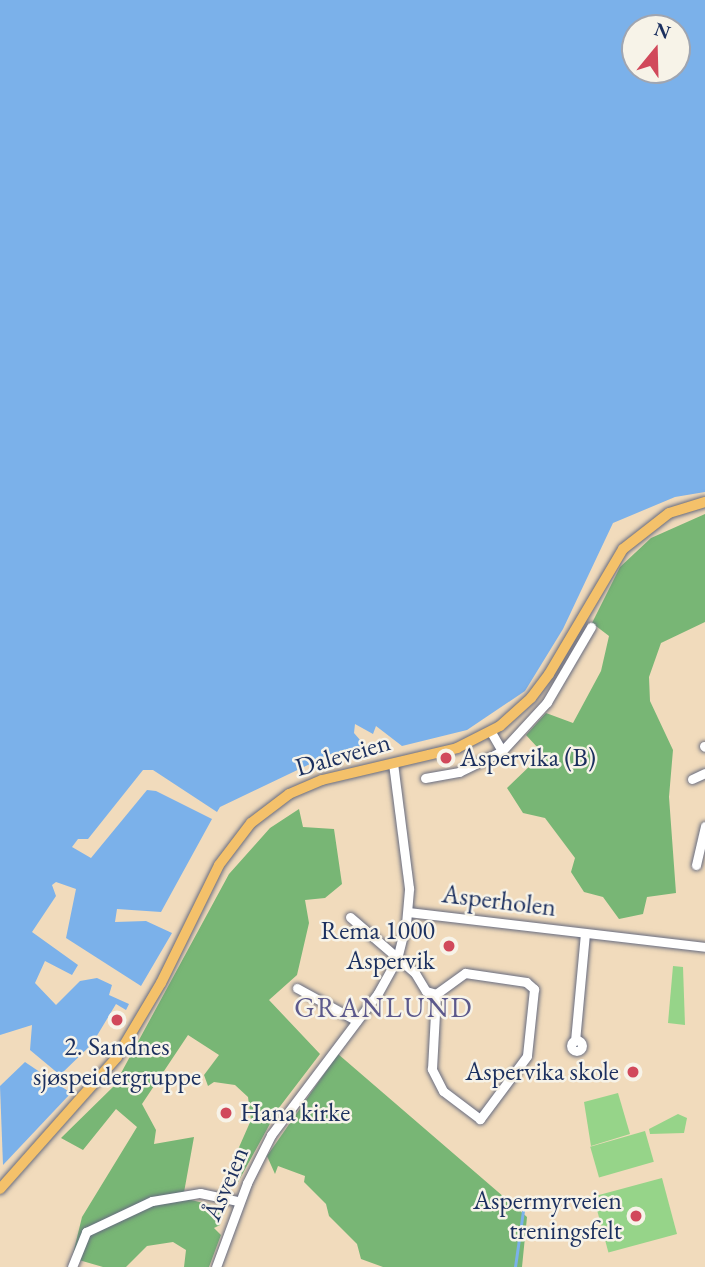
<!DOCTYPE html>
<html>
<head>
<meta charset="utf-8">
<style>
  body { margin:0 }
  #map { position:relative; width:705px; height:1267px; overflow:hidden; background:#f1dbbc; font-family:"EB Garamond",serif }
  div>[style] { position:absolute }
  .green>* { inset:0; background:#96d489; transform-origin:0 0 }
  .forest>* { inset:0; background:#78b675 }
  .water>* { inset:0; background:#7bb1ea }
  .stream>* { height:2.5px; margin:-1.25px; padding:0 1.25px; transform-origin:1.25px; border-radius:1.25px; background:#7bb1ea }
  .roads { filter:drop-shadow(0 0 2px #666b7f) drop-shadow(0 0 2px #666b7f) }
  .minor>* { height:9px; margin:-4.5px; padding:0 4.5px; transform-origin:4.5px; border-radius:4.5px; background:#fff }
  .minor>.ring { margin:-4.5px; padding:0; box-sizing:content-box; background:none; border:9px solid #fff; border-radius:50% }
  .major>* { height:10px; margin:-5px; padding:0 5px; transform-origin:5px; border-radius:5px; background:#f4c16a }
  .dots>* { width:19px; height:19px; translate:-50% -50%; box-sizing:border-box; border:4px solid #f7f3e8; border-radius:50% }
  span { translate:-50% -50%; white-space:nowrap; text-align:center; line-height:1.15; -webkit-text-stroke:5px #f7f3e8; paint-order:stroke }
  .street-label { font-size:26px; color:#1b2f5e }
  .poi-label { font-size:26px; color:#1b2f5e }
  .left { translate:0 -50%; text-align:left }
  .right { translate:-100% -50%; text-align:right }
  .neighbourhood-label { font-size:28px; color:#5c598c; letter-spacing:2px }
  .north { position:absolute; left:621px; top:14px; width:70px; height:70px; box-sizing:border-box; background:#f7f3e8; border:2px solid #9fa5b1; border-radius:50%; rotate:19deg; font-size:19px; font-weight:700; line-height:28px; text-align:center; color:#1b2f5e }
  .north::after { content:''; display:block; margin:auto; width:24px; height:32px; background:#d1495b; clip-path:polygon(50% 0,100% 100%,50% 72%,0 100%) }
</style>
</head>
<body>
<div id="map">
  <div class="green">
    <i style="clip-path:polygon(673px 966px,683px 967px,685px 1025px,668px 1023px)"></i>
    <i style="clip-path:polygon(618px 1093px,630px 1134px,591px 1146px,584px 1102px)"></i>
    <i style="clip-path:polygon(678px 1114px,687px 1118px,684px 1133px,650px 1134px,649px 1129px)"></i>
    <i style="left:645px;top:1131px;width:32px;height:57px;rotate:74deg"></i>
    <i style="left:662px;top:1178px;width:58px;height:71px;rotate:75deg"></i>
  </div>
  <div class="forest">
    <i style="clip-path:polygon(705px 514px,705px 622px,661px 643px,649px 677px,650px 701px,673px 750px,669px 797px,676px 893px,647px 897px,643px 914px,619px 919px,603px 897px,584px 892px,571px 872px,575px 858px,545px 818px,523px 813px,507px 788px,535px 761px,538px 748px,526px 735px,546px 713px,573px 723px,601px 671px,609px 636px,592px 623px,620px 567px,651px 538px)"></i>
    <i style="clip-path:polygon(299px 809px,303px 827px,334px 829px,342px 884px,325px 898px,305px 900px,309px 923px,297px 975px,269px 1000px,320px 1054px,278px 1109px,237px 1184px,225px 1179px,251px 1120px,248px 1097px,235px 1085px,214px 1082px,208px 1086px,204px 1075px,219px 1055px,188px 1035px,142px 1104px,156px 1130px,154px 1144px,194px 1137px,183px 1198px,224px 1208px,220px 1225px,214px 1228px,221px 1235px,209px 1267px,184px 1267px,186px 1250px,173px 1242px,147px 1246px,126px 1267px,103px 1267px,72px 1258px,82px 1217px,137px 1127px,116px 1109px,83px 1150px,61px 1138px,114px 1086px,229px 874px,270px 828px)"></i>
    <i style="clip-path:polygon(338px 1054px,527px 1217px,522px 1267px,383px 1267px,361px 1259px,357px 1244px,329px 1216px,326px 1204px,304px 1182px,305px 1176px,278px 1166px,275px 1174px,267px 1156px)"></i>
  </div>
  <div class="water">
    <i style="clip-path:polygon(evenodd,0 0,705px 0,705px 492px,675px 497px,613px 523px,563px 629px,525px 691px,467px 730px,402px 746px,376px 726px,373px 734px,355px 724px,354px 733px,373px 755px,345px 759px,333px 753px,220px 807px,217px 812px,153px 770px,143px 770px,88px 839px,78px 839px,72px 847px,91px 858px,147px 790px,156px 791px,212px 819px,161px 912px,117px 909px,115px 922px,146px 921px,172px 933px,141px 986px,66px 938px,76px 889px,56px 882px,52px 885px,56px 896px,32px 932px,78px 965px,72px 975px,45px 961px,35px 983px,56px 1005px,80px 981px,97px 978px,112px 985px,109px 995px,129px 1004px,126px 1010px,116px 1004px,92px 1044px,60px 1075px,30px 1050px,32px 1025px,0 1035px,0 0,677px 28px,677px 70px,635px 70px,635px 28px,677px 28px)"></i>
    <i style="clip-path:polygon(25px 1062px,71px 1093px,3px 1165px,0 1086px)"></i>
  </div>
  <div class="stream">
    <i style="left:515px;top:1267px;width:57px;rotate:-81.9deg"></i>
  </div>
  <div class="roads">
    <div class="minor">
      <i style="left:491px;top:732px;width:22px;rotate:60deg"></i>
      <i style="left:704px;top:746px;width:1px;rotate:45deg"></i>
      <i style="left:425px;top:778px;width:35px;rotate:-10deg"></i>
      <i style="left:459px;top:772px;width:48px;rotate:-26deg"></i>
      <i style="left:502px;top:751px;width:67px;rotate:-47.4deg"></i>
      <i style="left:547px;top:702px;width:87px;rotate:-59.6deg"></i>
      <i style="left:692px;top:779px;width:14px;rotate:-25deg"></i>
      <i style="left:696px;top:865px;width:40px;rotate:-77deg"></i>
      <i style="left:408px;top:912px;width:299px;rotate:6.7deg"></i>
      <i style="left:350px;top:917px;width:86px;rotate:40.7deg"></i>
      <i style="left:415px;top:973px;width:21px;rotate:59deg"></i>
      <i style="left:426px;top:991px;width:10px;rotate:17deg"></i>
      <i style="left:465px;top:973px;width:62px;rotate:8.4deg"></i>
      <i style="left:526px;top:982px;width:11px;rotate:41deg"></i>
      <i style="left:534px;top:989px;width:67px;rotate:96deg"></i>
      <i style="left:527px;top:1056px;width:79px;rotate:126.7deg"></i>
      <i style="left:480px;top:1119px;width:46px;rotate:-142.9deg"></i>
      <i style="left:443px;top:1091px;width:25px;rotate:-117deg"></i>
      <i style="left:432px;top:1069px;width:75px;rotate:-86.9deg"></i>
      <i style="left:436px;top:994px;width:36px;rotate:-36deg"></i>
      <i style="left:297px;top:988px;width:68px;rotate:28.8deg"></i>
      <i class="ring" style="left:571.5px;top:1040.5px;width:2px;height:2px"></i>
      <i style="left:575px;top:1041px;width:108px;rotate:-84.7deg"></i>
      <i style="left:72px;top:1267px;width:38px;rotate:-68deg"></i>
      <i style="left:86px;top:1232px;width:73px;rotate:-25.2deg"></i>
      <i style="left:152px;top:1201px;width:49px;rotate:-9.5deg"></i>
      <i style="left:200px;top:1193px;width:40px;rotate:12deg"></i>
      <i style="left:216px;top:1267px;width:90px;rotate:-69.7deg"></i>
      <i style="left:247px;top:1183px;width:54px;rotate:-63.4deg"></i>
      <i style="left:271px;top:1135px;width:178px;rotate:-53deg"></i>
      <i style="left:378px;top:993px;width:39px;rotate:-61deg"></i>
      <i style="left:397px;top:959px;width:36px;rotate:-76deg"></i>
      <i style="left:406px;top:924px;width:36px;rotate:-85deg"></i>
      <i style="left:409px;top:888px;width:126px;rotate:-97.3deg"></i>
    </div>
    <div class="major">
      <i style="left:0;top:1189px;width:176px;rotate:-48.4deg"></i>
      <i style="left:117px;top:1057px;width:86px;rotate:-59.3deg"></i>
      <i style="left:161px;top:983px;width:131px;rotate:-63.8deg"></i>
      <i style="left:219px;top:865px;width:53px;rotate:-52.7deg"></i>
      <i style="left:251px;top:823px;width:48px;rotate:-37.3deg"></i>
      <i style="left:289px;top:794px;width:36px;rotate:-23deg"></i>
      <i style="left:322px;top:780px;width:139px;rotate:-13.3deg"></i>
      <i style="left:457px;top:748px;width:48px;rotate:-27.1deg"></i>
      <i style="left:500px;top:726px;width:42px;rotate:-42.1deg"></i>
      <i style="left:531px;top:698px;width:30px;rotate:-53deg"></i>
      <i style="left:549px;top:674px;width:145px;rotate:-59.4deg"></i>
      <i style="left:623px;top:549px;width:58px;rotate:-38deg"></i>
      <i style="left:669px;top:513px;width:38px;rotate:-17deg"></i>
    </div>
  </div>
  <div class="dots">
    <i style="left:446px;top:758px;background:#d1495b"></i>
    <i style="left:449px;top:946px;background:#d1495b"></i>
    <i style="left:117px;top:1020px;background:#d1495b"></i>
    <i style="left:633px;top:1072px;background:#d1495b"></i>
    <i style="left:226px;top:1113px;background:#d1495b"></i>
    <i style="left:636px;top:1216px;background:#d1495b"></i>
  </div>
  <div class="street-label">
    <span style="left:343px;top:755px;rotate:-16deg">Daleveien</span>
    <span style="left:499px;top:901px;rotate:7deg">Asperholen</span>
    <span style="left:226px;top:1184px;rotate:-67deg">Åsveien</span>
  </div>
  <div class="poi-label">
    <span class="left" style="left:460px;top:758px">Aspervika (B)</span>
    <span class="right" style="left:435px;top:946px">Rema 1000<br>Aspervik</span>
    <span style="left:117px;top:1062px">2. Sandnes<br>sjøspeidergruppe</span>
    <span class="right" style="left:619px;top:1072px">Aspervika skole</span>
    <span class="left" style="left:240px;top:1113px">Hana kirke</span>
    <span class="right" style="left:622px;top:1216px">Aspermyrveien<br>treningsfelt</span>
  </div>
  <div class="neighbourhood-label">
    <span style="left:384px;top:1007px">GRANLUND</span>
  </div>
  <div class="north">N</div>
</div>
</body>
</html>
